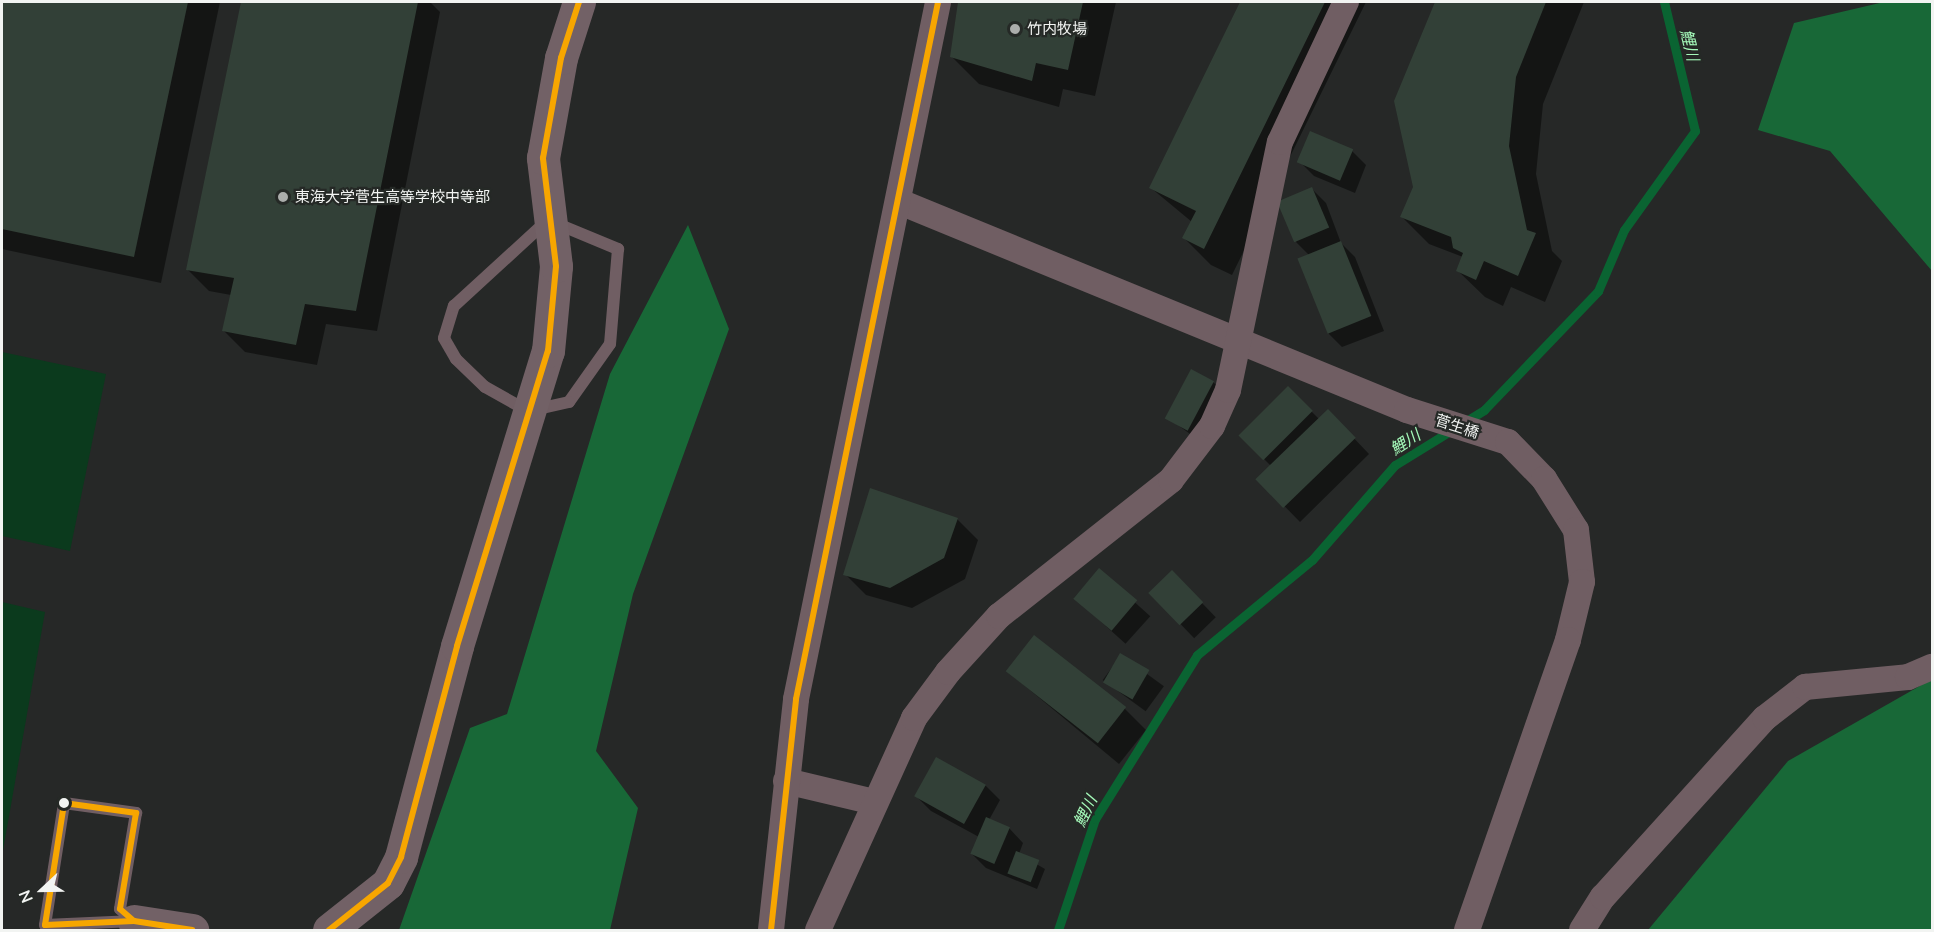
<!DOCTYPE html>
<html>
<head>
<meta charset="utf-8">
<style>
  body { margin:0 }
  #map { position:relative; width:1934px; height:932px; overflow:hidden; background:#262827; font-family:Mulish,"Noto Sans JP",sans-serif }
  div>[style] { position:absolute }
  .green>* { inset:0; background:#0b3a1d }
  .forest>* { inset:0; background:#186837 }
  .shadow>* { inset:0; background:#0007; transform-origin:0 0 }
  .stream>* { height:9px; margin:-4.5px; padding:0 4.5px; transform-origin:4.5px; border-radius:4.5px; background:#0a6432 }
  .building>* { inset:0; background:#324037; transform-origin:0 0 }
  .lane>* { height:12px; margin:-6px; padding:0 6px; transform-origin:6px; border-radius:6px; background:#705e63 }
  .street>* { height:26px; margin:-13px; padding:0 13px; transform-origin:13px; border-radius:13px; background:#705e63 }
  .secondary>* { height:33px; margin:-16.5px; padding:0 16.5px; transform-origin:16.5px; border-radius:16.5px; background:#726166 }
  .bus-1>* { height:6px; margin:-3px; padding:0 3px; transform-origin:3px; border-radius:3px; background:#f7a600 }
  .dots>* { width:16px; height:16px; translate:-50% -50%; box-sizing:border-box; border:3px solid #252926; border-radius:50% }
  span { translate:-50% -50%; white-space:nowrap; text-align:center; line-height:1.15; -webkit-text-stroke:4.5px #252926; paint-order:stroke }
  .poi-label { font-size:15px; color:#f2f4f2 }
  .left { translate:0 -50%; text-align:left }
  .street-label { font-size:15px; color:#f2f4f2 }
  .water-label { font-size:16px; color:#a5faba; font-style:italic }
  .frame { position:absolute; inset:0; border:3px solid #f2f4f2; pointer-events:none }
  .north { position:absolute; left:12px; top:860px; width:60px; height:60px; -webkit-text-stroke:4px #252926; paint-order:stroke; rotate:248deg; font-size:16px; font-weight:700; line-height:24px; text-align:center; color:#f2f4f2 }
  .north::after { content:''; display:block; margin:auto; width:21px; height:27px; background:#f2f4f2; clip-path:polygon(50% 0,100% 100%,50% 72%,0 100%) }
</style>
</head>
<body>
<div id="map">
  <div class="green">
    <i style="clip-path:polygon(2px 352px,106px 374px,70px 551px,2px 536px)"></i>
    <i style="clip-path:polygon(2px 602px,45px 612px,2px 856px)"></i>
  </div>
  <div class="forest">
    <i style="clip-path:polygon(1884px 2px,1932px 2px,1932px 271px,1830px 151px,1758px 130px,1794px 23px)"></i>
    <i style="clip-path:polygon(688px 225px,729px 329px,633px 594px,596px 751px,638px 808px,610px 930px,399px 930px,470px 728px,507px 714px,610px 374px)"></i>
    <i style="clip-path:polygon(1932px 679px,1932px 930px,1648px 930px,1788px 761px)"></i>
  </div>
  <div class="shadow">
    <i style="clip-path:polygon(2px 2px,220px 2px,161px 283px,2px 249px)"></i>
    <i style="clip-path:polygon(243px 2px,430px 2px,440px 12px,377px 331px,326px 324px,317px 365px,245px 352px,224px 331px,231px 295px,209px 291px,188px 270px)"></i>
    <i style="clip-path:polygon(959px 2px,1116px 2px,1095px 96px,1063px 89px,1059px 107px,979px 84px,952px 57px)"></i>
    <i style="clip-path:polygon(1242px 2px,1366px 2px,1232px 275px,1211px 265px,1184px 238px,1192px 222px,1151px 188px)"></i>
    <i style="clip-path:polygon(1437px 2px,1584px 2px,1543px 104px,1536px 174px,1552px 251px,1562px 261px,1545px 302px,1511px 287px,1503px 306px,1485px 297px,1457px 270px,1463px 257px,1429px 244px,1402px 217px,1415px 187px,1396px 101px)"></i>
    <i style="clip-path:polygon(1352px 151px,1366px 165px,1355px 193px,1314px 176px,1299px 161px)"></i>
    <i style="clip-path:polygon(1312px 189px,1326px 203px,1341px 243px,1355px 257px,1384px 331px,1342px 347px,1328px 333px,1299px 259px,1309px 255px,1296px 242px)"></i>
    <i style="clip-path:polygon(1213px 382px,1228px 396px,1204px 444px,1168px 418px)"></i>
    <i style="clip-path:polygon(1288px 388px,1319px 419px,1328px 411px,1369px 454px,1300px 522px,1258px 479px,1271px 466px,1240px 435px)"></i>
    <i style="clip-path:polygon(957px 519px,978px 540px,965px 579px,912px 608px,866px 595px,845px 574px)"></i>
    <i style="left:1099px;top:570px;width:69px;height:37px;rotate:42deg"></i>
    <i style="left:1172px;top:572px;width:63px;height:30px;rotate:46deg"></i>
    <i style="left:1121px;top:655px;width:53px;height:31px;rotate:36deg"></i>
    <i style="clip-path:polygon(1007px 671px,1125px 709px,1146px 730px,1119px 764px)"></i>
    <i style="clip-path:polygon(936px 759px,986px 786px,1000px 800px,989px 820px,1009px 828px,1023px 843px,1019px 854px,1045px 869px,1037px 889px,986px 868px,972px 854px,979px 837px,931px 811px,916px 796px)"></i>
  </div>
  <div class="stream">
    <i style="left:1058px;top:930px;width:117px;rotate:-71.6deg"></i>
    <i style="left:1095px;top:819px;width:193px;rotate:-58.1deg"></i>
    <i style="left:1197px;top:655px;width:149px;rotate:-39.6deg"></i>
    <i style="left:1312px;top:560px;width:126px;rotate:-48.9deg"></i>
    <i style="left:1395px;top:465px;width:105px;rotate:-31.7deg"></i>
    <i style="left:1484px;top:410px;width:165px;rotate:-46.2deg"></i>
    <i style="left:1598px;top:291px;width:66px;rotate:-66.9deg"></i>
    <i style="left:1624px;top:230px;width:122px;rotate:-54.4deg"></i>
    <i style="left:1695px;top:131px;width:133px;rotate:-103.5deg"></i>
  </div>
  <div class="building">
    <i style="clip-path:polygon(2px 2px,188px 2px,134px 257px,2px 229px)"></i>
    <i style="clip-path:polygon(241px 2px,418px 2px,356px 311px,305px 304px,296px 345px,222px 331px,234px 278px,186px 270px)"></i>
    <i style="clip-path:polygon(958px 2px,1083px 2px,1068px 70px,1036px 63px,1032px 81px,950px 57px)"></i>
    <i style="clip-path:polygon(1240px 2px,1325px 2px,1204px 249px,1182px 238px,1196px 211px,1149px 188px)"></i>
    <i style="clip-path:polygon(1435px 2px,1546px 2px,1516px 77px,1509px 146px,1527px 230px,1536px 233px,1518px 276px,1484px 261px,1476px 280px,1456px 271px,1463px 253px,1453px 248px,1451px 237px,1400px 217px,1413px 187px,1394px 101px)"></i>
    <i style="left:1310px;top:131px;width:47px;height:34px;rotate:23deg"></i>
    <i style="left:1312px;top:187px;width:44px;height:38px;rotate:67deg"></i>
    <i style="left:1341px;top:241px;width:81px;height:47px;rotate:68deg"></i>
    <i style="left:1191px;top:369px;width:26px;height:56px;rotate:28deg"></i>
    <i style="left:1288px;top:386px;width:35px;height:70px;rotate:45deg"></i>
    <i style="left:1328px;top:409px;width:40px;height:101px;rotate:46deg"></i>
    <i style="clip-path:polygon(870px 488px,958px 518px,944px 558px,890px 588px,843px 575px)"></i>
    <i style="left:1099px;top:568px;width:50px;height:40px;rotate:40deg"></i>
    <i style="left:1172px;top:570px;width:45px;height:33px;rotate:46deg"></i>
    <i style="left:1034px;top:635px;width:117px;height:46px;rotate:38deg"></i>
    <i style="left:1120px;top:653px;width:34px;height:34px;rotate:30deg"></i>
    <i style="left:936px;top:757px;width:57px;height:45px;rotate:29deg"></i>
    <i style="left:986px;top:817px;width:26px;height:40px;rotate:23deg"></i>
    <i style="left:1016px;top:851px;width:25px;height:24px;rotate:21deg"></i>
  </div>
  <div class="lane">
    <i style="left:548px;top:220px;width:76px;rotate:22.5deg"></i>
    <i style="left:618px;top:249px;width:95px;rotate:94.8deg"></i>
    <i style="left:610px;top:344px;width:71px;rotate:125.3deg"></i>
    <i style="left:569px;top:402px;width:42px;rotate:167.6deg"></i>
    <i style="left:528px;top:411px;width:49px;rotate:-150.8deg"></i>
    <i style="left:485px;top:387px;width:40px;rotate:-136deg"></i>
    <i style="left:456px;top:359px;width:24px;rotate:-120deg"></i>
    <i style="left:444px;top:338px;width:34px;rotate:-73deg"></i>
    <i style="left:454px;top:306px;width:127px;rotate:-42.5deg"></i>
    <i style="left:64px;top:803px;width:73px;rotate:7.9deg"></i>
    <i style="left:136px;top:813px;width:97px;rotate:99.5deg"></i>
    <i style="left:120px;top:909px;width:18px;rotate:41deg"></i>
    <i style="left:134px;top:921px;width:89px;rotate:177.4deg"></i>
    <i style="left:45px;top:925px;width:123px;rotate:-81.1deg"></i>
  </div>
  <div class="street">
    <i style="left:900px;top:202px;width:548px;rotate:22.31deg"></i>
    <i style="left:1407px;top:410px;width:106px;rotate:17.6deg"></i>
    <i style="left:1508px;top:442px;width:52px;rotate:45.8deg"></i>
    <i style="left:1544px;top:479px;width:60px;rotate:57.9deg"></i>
    <i style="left:1576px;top:530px;width:52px;rotate:83.4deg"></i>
    <i style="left:1582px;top:582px;width:60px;rotate:103.6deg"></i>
    <i style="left:1568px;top:640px;width:307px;rotate:109.2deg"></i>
    <i style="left:786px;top:781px;width:90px;rotate:13.4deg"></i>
    <i style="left:771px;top:930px;width:232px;rotate:-83.8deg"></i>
    <i style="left:796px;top:699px;width:711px;rotate:-78.48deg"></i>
    <i style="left:818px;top:930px;width:233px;rotate:-65.6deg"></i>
    <i style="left:914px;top:718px;width:57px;rotate:-53.5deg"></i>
    <i style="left:948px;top:672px;width:76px;rotate:-47.7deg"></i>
    <i style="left:999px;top:616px;width:219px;rotate:-38.3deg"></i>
    <i style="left:1171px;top:480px;width:68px;rotate:-52.8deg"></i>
    <i style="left:1212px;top:426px;width:39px;rotate:-66deg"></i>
    <i style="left:1228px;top:390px;width:253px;rotate:-78.2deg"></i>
    <i style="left:1280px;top:142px;width:155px;rotate:-64.8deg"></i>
    <i style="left:1582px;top:930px;width:39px;rotate:-58deg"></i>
    <i style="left:1603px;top:897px;width:241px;rotate:-47.9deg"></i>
    <i style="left:1765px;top:718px;width:51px;rotate:-37.8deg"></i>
    <i style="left:1805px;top:687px;width:103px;rotate:-5.5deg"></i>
    <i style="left:1908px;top:677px;width:26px;rotate:-23deg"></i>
  </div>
  <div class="secondary">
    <i style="left:134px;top:921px;width:59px;rotate:8.8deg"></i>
    <i style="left:329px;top:930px;width:75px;rotate:-38.5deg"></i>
    <i style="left:388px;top:883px;width:29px;rotate:-63deg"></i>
    <i style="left:401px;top:857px;width:218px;rotate:-75.1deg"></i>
    <i style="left:457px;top:646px;width:309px;rotate:-72.9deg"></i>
    <i style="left:548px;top:351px;width:85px;rotate:-84.6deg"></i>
    <i style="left:556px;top:266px;width:109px;rotate:-96.9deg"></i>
    <i style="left:543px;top:158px;width:102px;rotate:-79.8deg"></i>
    <i style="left:561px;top:58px;width:59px;rotate:-72.2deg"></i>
  </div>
  <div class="bus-1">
    <i style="left:64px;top:803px;width:73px;rotate:7.9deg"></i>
    <i style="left:136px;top:813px;width:97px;rotate:99.5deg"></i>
    <i style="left:120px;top:909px;width:18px;rotate:41deg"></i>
    <i style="left:134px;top:921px;width:89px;rotate:177.4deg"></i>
    <i style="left:45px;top:925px;width:123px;rotate:-81.1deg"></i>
    <i style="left:134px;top:921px;width:59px;rotate:8.8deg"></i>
    <i style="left:329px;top:930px;width:75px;rotate:-38.5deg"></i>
    <i style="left:388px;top:883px;width:29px;rotate:-63deg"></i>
    <i style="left:401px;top:857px;width:218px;rotate:-75.1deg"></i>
    <i style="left:457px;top:646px;width:309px;rotate:-72.9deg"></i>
    <i style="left:548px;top:351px;width:85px;rotate:-84.6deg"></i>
    <i style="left:556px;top:266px;width:109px;rotate:-96.9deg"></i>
    <i style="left:543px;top:158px;width:102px;rotate:-79.8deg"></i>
    <i style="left:561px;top:58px;width:59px;rotate:-72.2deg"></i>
    <i style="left:771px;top:930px;width:232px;rotate:-83.8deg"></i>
    <i style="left:796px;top:699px;width:711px;rotate:-78.48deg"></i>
  </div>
  <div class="dots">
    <i style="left:1015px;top:29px;background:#abadab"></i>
    <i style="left:283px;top:197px;background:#abadab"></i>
    <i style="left:64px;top:803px;background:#f2f4f2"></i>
  </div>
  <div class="poi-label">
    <span class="left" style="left:1027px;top:29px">竹内牧場</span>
    <span class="left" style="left:295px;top:197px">東海大学菅生高等学校中等部</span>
  </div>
  <div class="street-label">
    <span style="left:1457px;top:426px;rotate:18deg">菅生橋</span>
  </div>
  <div class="water-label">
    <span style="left:1690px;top:45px;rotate:76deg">鯉川</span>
    <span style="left:1405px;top:442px;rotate:-33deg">鯉川</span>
    <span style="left:1085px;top:811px;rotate:-64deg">鯉川</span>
  </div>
  <div class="frame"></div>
  <div class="north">N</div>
</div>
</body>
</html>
